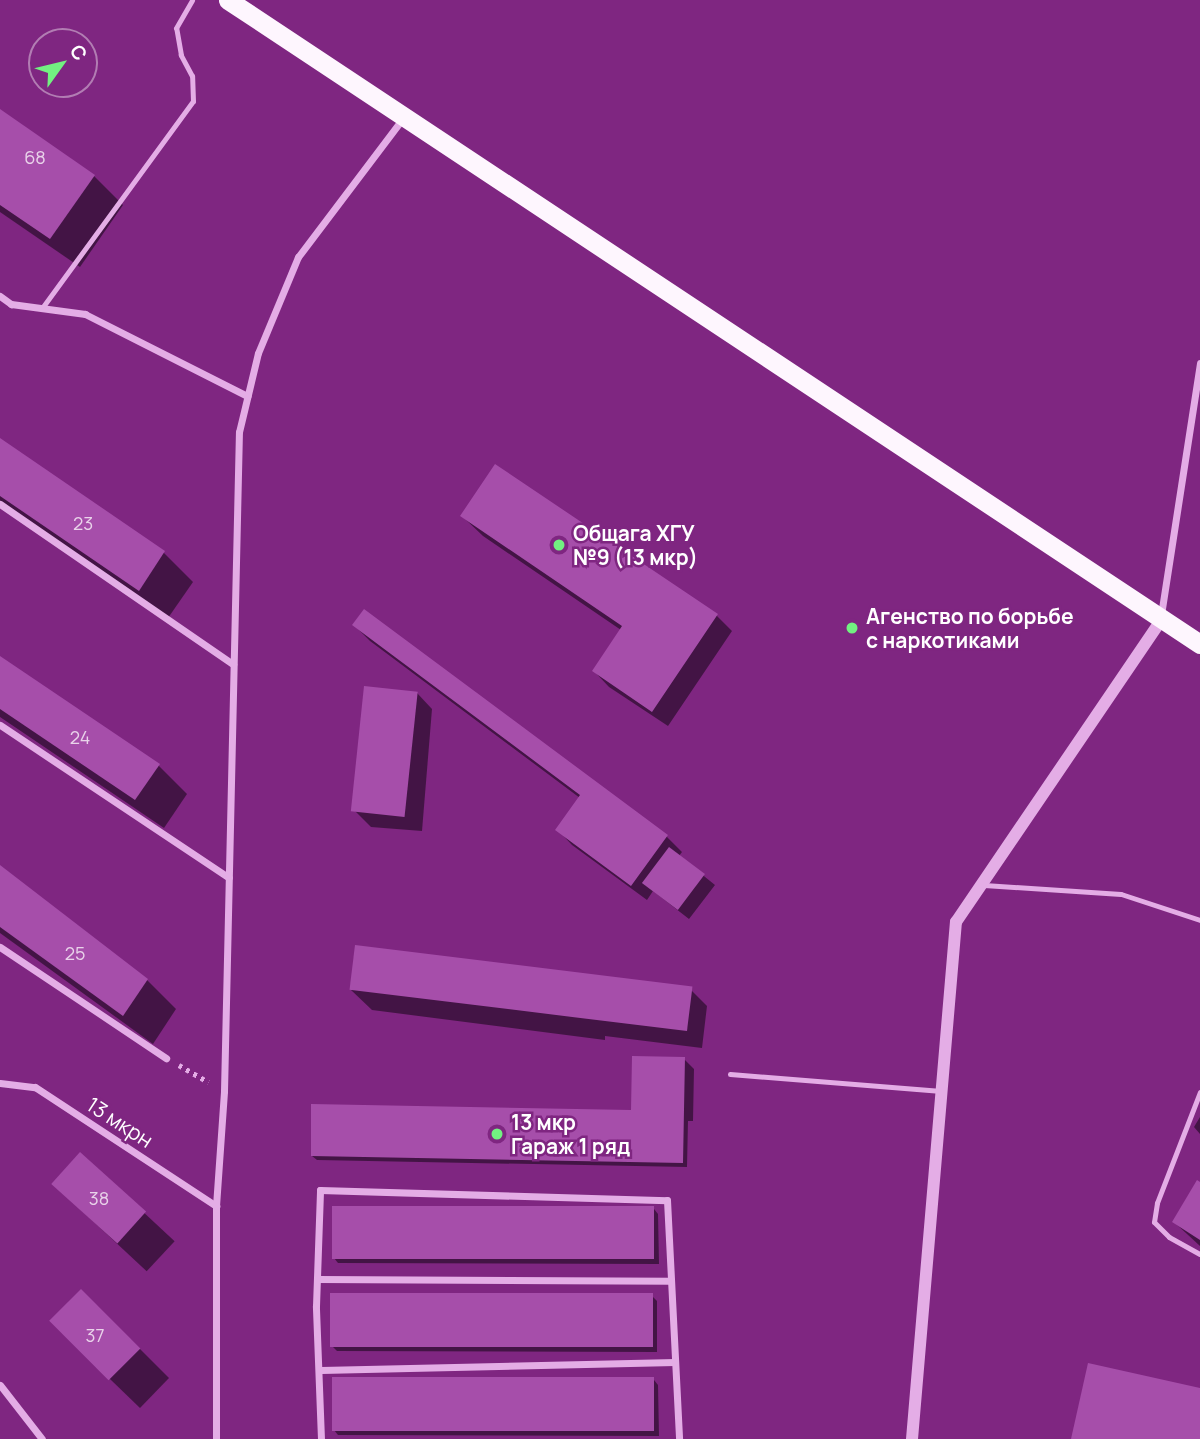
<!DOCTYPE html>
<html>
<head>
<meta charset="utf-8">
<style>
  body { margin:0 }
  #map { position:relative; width:1200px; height:1439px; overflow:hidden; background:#7f2681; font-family:Manrope,sans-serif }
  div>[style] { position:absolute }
  .shadow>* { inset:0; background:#0007; transform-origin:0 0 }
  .building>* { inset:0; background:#a64eaa; transform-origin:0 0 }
  .path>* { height:4.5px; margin-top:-2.25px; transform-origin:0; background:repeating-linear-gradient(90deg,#e4ade6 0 3.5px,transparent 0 8.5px) }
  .service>* { height:5px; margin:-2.5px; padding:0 2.5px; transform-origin:2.5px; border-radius:2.5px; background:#e4ade6 }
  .minor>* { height:7px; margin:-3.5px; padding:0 3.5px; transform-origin:3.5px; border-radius:3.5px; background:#e4ade6 }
  .tertiary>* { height:12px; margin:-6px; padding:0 6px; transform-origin:6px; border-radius:6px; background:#e4ade6 }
  .trunk>* { height:19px; margin:-9.5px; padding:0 9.5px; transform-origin:9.5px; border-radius:9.5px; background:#fef6fe }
  .dots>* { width:19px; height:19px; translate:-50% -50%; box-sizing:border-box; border:4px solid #7f2681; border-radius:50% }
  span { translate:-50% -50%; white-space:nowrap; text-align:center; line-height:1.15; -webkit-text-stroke:5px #7f2681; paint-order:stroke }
  .number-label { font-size:18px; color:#e9d3ea }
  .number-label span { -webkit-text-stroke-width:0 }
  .poi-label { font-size:21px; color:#fff; font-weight:700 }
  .left { translate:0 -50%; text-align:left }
  .street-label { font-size:21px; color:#fff }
  .north { position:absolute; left:28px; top:28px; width:70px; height:70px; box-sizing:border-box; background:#7f2681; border:2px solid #b27db3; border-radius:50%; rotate:56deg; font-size:19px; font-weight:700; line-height:28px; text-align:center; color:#fff }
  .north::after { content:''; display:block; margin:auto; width:24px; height:32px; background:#72f081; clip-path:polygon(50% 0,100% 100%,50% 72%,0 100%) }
</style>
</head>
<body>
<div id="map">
  <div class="shadow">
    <i style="clip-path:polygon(0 111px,94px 176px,123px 205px,80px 267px,0 212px)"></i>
    <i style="clip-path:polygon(0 440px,164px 553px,193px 582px,168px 618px,0 503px)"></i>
    <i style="clip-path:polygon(462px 516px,717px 616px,732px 631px,668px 726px,609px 687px,594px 671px,621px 630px,483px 536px)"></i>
    <i style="clip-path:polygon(365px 612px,667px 837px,682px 852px,679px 856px,715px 885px,689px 919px,653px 891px,647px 900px,572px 845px,557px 829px,580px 798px,370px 641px,354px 625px)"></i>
    <i style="clip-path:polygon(0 658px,158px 765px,187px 794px,164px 828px,0 717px)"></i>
    <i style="clip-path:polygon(417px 693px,432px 709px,422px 831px,371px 827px,355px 811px)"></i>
    <i style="clip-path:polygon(0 867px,147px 980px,176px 1009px,153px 1044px,0 933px)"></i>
    <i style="clip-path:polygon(351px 990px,691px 990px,707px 1006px,702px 1048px,605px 1036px,605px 1040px,372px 1010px)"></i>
    <i style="clip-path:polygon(684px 1059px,694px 1069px,693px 1121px,688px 1121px,687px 1167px,317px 1160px,312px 1156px,633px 1112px)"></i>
    <i style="clip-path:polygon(1200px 1117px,1200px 1134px,1194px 1127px)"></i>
    <i style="left:81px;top:1154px;width:128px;height:41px;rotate:43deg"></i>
    <i style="clip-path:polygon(1200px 1184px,1200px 1246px,1174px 1222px)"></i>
    <i style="clip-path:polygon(654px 1209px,658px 1214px,659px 1264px,338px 1263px,334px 1258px)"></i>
    <i style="clip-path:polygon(652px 1296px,657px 1301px,657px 1352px,337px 1351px,332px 1346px)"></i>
    <i style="clip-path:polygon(140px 1349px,169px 1378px,140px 1408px,81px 1351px)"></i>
    <i style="clip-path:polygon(654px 1380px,658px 1385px,659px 1436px,338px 1435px,334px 1430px)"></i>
  </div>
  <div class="building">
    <i style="clip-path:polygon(0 109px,95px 175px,50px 239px,0 205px)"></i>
    <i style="clip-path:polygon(0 438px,165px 551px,139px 591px,0 496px)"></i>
    <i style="clip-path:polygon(495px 464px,718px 614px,652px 712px,592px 671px,622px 626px,460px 516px)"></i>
    <i style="clip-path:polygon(364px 609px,668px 835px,631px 886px,555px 830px,580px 795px,352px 625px)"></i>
    <i style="clip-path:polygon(0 656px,160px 764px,135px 800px,0 709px)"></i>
    <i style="left:364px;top:686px;width:54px;height:126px;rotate:6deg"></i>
    <i style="left:669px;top:847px;width:45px;height:45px;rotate:37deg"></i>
    <i style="clip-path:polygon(0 865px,148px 979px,123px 1016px,0 927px)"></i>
    <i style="left:355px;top:945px;width:340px;height:45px;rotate:7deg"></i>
    <i style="clip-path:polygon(632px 1056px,685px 1057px,683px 1163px,311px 1156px,311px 1104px,631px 1110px)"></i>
    <i style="left:80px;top:1152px;width:89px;height:43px;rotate:42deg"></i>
    <i style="clip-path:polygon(1197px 1180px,1200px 1182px,1200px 1240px,1172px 1222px)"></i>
    <i style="left:332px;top:1206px;width:322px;height:53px"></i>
    <i style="left:81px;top:1289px;width:84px;height:45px;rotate:45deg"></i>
    <i style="left:330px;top:1293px;width:323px;height:54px"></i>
    <i style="clip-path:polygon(1088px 1363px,1200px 1388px,1200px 1439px,1071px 1439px)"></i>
    <i style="left:332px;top:1377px;width:322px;height:54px"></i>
  </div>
  <div class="path">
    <i style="left:179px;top:1065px;width:34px;rotate:30deg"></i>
  </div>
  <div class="service">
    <i style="left:42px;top:308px;width:256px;rotate:-53.9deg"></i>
    <i style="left:193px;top:101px;width:25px;rotate:-92deg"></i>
    <i style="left:192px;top:76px;width:24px;rotate:-118deg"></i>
    <i style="left:181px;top:55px;width:27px;rotate:-100deg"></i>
    <i style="left:176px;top:28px;width:32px;rotate:-60deg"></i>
    <i style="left:984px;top:885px;width:137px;rotate:3.8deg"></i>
    <i style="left:1121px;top:894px;width:83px;rotate:18.2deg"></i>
    <i style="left:730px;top:1074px;width:212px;rotate:4.6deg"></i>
    <i style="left:1200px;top:1092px;width:119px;rotate:111.2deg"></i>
    <i style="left:1157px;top:1203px;width:19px;rotate:99deg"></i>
    <i style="left:1154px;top:1222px;width:21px;rotate:45deg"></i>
    <i style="left:1169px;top:1237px;width:35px;rotate:29deg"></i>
  </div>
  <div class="minor">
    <i style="left:0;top:296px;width:14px;rotate:36deg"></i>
    <i style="left:11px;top:304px;width:75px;rotate:7.7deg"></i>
    <i style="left:85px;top:314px;width:182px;rotate:26.8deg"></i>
    <i style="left:0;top:504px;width:283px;rotate:34.5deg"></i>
    <i style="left:1161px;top:615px;width:255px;rotate:-81.2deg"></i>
    <i style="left:0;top:725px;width:275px;rotate:33.7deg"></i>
    <i style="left:0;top:947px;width:200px;rotate:33.8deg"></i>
    <i style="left:0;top:1083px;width:35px;rotate:7deg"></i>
    <i style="left:35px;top:1087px;width:217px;rotate:33.3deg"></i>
    <i style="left:317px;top:1279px;width:354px;rotate:0.3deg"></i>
    <i style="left:321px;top:1370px;width:354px;rotate:-1.3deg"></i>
    <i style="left:0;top:1385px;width:68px;rotate:52.1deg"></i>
    <i style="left:216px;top:1439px;width:233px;rotate:-90deg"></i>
    <i style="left:216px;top:1206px;width:115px;rotate:-86deg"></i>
    <i style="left:224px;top:1091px;width:659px;rotate:-88.7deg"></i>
    <i style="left:239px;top:432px;width:81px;rotate:-76.5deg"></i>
    <i style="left:258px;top:353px;width:104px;rotate:-67.4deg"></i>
    <i style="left:298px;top:257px;width:174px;rotate:-52.9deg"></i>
    <i style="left:321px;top:1439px;width:133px;rotate:-92.2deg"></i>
    <i style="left:316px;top:1306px;width:116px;rotate:-88deg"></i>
    <i style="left:320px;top:1190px;width:347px;rotate:1.7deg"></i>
    <i style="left:667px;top:1200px;width:239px;rotate:87.1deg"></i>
  </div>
  <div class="tertiary">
    <i style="left:912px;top:1439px;width:519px;rotate:-85.14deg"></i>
    <i style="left:956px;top:922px;width:365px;rotate:-55.8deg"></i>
  </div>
  <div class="trunk">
    <i style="left:228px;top:0;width:1166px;rotate:33.53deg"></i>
  </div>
  <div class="dots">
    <i style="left:559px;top:545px;background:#72f081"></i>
    <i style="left:852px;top:628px;background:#72f081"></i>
    <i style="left:497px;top:1134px;background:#72f081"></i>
  </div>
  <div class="number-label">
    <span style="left:35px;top:157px">68</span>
    <span style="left:83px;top:523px">23</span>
    <span style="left:80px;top:737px">24</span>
    <span style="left:75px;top:953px">25</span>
    <span style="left:99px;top:1198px">38</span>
    <span style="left:95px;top:1335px">37</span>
  </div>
  <div class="poi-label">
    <span class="left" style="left:573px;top:545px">Общага ХГУ<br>№9 (13 мкр)</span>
    <span class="left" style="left:866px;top:628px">Агенство по борьбе<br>с наркотиками</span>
    <span class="left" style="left:511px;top:1134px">13 мкр<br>Гараж 1 ряд</span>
  </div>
  <div class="street-label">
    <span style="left:120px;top:1122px;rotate:33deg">13 мкрн</span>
  </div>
  <div class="north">С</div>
</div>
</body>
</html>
